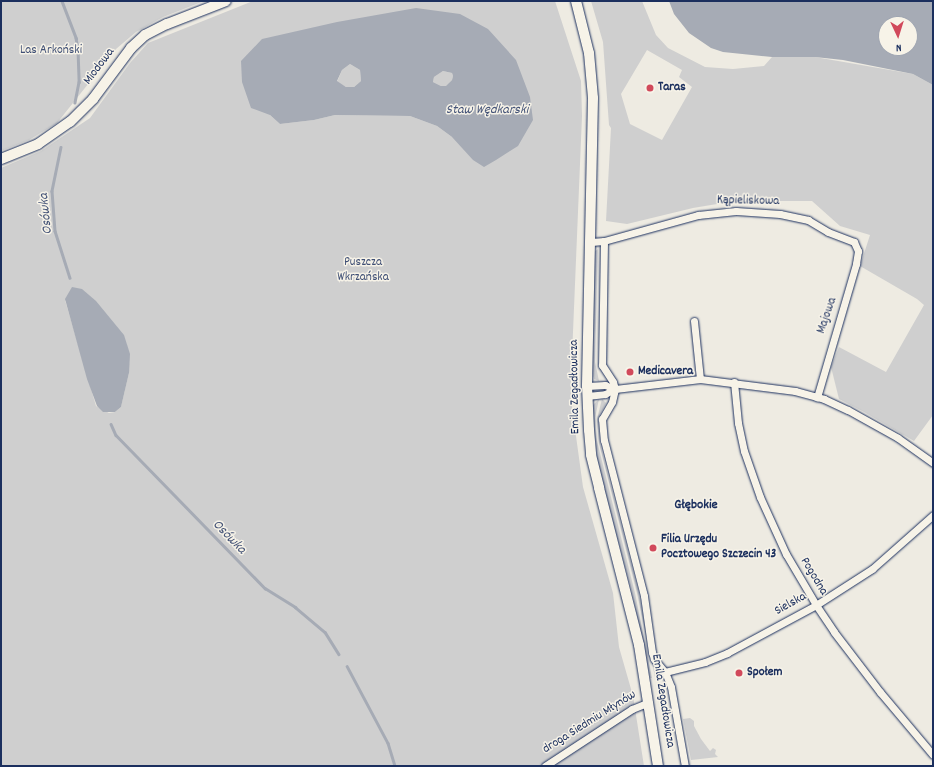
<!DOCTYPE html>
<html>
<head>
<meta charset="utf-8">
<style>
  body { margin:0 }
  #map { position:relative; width:934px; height:767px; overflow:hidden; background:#eeebe2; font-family:Dekko,sans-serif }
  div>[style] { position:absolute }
  .green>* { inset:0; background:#cfcfcf }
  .water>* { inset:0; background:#a6abb5 }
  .stream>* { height:2.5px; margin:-1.25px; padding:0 1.25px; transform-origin:1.25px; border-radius:1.25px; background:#a6abb5 }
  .roads { filter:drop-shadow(0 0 1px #1b2f5e) drop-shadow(0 0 1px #1b2f5e) }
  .street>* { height:7px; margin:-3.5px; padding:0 3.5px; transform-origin:3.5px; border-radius:3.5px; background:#f7f3e8 }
  .secondary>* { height:10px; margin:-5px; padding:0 5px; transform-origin:5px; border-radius:5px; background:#f7f3e8 }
  .dots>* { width:11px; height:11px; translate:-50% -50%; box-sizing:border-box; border:2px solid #f7f3e8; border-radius:50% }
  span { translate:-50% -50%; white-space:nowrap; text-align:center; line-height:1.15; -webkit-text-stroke:3px #f7f3e8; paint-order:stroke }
  .park-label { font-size:13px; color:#3f4f75 }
  .street-label { font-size:13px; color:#1b2f5e }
  .poi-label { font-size:13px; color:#1b2f5e; font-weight:700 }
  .left { translate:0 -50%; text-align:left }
  .water-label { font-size:14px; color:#455478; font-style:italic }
  .neighbourhood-label { font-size:14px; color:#1b2f5e; font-weight:700 }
  .frame { position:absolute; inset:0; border:2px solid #1b2f5e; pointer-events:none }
  .north { position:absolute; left:878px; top:16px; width:40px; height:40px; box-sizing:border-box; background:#f7f3e8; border:1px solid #9fa5b1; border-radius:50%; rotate:176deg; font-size:11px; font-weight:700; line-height:16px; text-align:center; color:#1b2f5e }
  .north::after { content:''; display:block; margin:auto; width:14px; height:18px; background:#d1495b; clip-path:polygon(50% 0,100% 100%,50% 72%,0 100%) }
</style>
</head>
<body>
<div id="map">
  <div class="green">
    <i style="clip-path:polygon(1px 1px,204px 1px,163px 17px,136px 32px,116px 49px,57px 123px,29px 140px,1px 151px)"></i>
    <i style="clip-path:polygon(evenodd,253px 1px,555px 1px,581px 81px,582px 116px,571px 380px,572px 407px,583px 487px,613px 593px,619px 647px,633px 696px,644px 766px,1px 766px,1px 168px,41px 151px,90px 118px,130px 63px,148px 43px,253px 1px,416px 8px,518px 146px,452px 137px,437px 126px,410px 116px,335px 115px,314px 120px,280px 124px,270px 115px,416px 8px,253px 1px,65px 300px,129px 373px,121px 407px,115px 412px,109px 413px,96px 406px,65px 300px)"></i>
    <i style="clip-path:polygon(evenodd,591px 1px,642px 1px,656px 35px,668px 48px,705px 67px,733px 69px,764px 66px,772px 57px,815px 57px,913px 74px,933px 85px,933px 415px,914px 441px,864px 412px,839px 399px,831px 367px,839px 347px,886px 372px,924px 305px,917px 299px,860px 266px,870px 235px,840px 226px,812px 201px,735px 201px,693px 208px,627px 224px,606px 221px,611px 128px,609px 125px,603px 42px,591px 1px,647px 50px,682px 70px,679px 77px,692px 87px,662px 140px,630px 124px,621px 94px,647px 50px)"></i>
    <i style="clip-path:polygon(350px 64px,360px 70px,361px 81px,354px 87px,346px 87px,337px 82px,342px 70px)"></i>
    <i style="clip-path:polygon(443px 71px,452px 73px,453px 76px,452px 80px,447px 86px,441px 86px,433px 82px,434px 77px)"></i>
    <i style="clip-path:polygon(598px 249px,595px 362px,599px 381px,594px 379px,592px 373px,594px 252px)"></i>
    <i style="clip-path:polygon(599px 399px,595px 418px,596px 437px,635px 593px,652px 678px,650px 678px,632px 592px,598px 468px,592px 406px)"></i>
    <i style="clip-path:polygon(602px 399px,606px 403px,598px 419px,600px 444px,639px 593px,650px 653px,655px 668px,660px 675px,655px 677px,637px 593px,599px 443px,597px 419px)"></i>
    <i style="clip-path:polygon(690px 718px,694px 721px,694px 726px,701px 739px,710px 751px,713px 748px,716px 750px,715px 754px,718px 757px,691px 760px,683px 719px)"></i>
  </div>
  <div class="water">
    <i style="clip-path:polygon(evenodd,669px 1px,933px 1px,933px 85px,913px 74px,843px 60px,815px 57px,772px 57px,723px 52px,711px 48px,689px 33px,674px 14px,669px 1px,886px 24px,910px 24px,910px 48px,886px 48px,886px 24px)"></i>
    <i style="clip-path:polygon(evenodd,416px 8px,460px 14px,488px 29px,516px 60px,530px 97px,533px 120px,518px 146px,496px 160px,484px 167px,473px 160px,452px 137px,437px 126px,410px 116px,335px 115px,314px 120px,280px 124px,270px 115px,251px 108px,242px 82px,241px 61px,262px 39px,337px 22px,416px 8px,350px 64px,360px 70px,361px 81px,354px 87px,346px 87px,337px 81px,342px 70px,350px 64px,416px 8px,443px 71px,452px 73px,453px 76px,452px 80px,446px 86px,441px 86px,433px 82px,434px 77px,443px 71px)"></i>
    <i style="clip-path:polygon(72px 287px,82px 289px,96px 301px,124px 335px,130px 354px,129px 373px,121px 407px,115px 412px,103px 412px,97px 406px,87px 379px,65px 299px)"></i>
  </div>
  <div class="stream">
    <i style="left:62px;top:1px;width:40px;rotate:69deg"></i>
    <i style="left:76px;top:38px;width:11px;rotate:80deg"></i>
    <i style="left:78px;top:49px;width:33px;rotate:88deg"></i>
    <i style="left:79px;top:82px;width:21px;rotate:101deg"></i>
    <i style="left:61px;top:147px;width:45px;rotate:101.6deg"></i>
    <i style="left:52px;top:191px;width:40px;rotate:85.7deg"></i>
    <i style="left:55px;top:231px;width:49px;rotate:72.3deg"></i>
    <i style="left:111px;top:424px;width:12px;rotate:66deg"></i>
    <i style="left:116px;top:435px;width:214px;rotate:45.8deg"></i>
    <i style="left:265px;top:588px;width:36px;rotate:32deg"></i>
    <i style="left:295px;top:607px;width:39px;rotate:40deg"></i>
    <i style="left:325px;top:632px;width:26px;rotate:58deg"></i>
    <i style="left:347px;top:666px;width:87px;rotate:62deg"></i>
    <i style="left:388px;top:743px;width:24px;rotate:73deg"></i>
  </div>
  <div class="roads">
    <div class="street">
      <i style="left:604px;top:241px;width:124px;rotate:90.9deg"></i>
      <i style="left:602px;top:365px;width:20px;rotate:57deg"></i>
      <i style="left:613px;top:382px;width:7px;rotate:74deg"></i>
      <i style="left:615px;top:389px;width:13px;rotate:103deg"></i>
      <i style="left:612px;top:402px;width:20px;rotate:120deg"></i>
      <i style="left:602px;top:419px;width:21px;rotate:85deg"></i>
      <i style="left:604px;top:440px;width:161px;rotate:75.6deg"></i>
      <i style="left:644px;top:596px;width:57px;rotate:81.9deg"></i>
      <i style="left:652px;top:652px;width:7px;rotate:74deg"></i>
      <i style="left:654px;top:659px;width:17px;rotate:50deg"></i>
      <i style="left:665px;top:672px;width:16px;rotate:68deg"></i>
      <i style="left:671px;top:687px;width:80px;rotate:80deg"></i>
      <i style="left:591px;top:242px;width:13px;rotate:-4deg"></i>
      <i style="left:604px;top:241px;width:98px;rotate:-15.5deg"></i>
      <i style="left:698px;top:215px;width:38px;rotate:-6deg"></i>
      <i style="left:736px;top:211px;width:44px;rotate:3.9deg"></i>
      <i style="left:780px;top:214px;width:29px;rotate:12deg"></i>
      <i style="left:808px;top:220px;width:23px;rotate:31deg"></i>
      <i style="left:828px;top:232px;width:28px;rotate:21deg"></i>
      <i style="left:854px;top:242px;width:10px;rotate:66deg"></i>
      <i style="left:858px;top:251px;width:13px;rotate:99deg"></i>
      <i style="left:856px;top:264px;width:139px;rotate:106.3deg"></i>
      <i style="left:694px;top:321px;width:58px;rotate:84.1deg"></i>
      <i style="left:734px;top:382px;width:41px;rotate:84.4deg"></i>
      <i style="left:738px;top:423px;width:29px;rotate:78deg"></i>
      <i style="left:744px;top:451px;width:49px;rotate:70.8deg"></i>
      <i style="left:760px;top:497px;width:63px;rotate:65.5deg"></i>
      <i style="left:786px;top:554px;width:59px;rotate:59.5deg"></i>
      <i style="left:816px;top:605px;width:32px;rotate:56deg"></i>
      <i style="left:834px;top:632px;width:76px;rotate:52.5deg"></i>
      <i style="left:880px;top:692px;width:82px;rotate:49.9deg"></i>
      <i style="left:587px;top:386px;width:18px;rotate:-3deg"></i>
      <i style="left:605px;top:385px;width:11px;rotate:22deg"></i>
      <i style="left:587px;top:396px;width:18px;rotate:-6deg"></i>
      <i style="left:605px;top:394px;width:11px;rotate:-27deg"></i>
      <i style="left:615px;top:389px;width:86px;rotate:-6.7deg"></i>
      <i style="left:700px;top:379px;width:96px;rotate:7.2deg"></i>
      <i style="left:795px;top:391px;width:30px;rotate:15deg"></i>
      <i style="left:824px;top:399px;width:26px;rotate:25deg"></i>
      <i style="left:848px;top:410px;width:57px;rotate:29.2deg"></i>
      <i style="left:898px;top:438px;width:43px;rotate:35.5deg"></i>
      <i style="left:665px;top:672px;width:41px;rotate:-14deg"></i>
      <i style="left:705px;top:662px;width:24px;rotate:-22deg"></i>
      <i style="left:727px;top:653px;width:101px;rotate:-28.3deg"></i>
      <i style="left:816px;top:605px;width:67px;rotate:-32.7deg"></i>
      <i style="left:872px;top:569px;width:81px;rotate:-41.5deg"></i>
      <i style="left:545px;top:766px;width:104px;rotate:-33.2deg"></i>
      <i style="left:632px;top:709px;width:18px;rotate:-22deg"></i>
    </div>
    <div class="secondary">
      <i style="left:576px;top:1px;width:54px;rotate:76deg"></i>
      <i style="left:589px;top:53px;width:45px;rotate:84.9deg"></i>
      <i style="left:593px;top:98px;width:288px;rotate:91.2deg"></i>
      <i style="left:587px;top:386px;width:44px;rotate:87.4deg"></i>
      <i style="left:589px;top:430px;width:25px;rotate:85deg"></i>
      <i style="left:591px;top:455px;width:34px;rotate:76deg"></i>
      <i style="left:599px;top:488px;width:162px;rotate:75.7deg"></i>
      <i style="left:639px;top:645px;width:122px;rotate:81.1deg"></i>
      <i style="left:1px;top:159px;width:40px;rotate:-22deg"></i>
      <i style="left:38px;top:144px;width:39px;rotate:-35deg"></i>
      <i style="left:70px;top:122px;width:33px;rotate:-45deg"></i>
      <i style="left:93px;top:99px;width:64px;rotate:-53.3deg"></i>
      <i style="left:131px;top:48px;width:19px;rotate:-43deg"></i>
      <i style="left:145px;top:35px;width:25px;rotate:-27deg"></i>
      <i style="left:167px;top:24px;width:63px;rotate:-21.3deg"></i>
    </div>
  </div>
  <div class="dots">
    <i style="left:650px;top:88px;background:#d1495b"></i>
    <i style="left:630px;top:372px;background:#d1495b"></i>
    <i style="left:653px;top:548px;background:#d1495b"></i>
    <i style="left:739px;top:673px;background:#d1495b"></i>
  </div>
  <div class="park-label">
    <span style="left:51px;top:51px">Las Arkoński</span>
    <span style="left:363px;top:271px">Puszcza<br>Wkrzańska</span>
  </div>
  <div class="street-label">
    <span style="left:100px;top:67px;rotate:-53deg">Miodowa</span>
    <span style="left:748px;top:202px;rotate:1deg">Kąpieliskowa</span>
    <span style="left:828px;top:316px;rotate:-71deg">Majowa</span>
    <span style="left:576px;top:387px;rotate:-91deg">Emila Zegadłowicza</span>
    <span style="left:813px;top:577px;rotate:59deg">Pogodna</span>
    <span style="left:791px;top:605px;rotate:-29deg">Sielska</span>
    <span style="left:662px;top:701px;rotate:81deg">Emila Zegadłowicza</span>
    <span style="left:590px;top:723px;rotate:-32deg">droga Siedmiu Młynów</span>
  </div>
  <div class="poi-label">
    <span class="left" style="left:658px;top:88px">Taras</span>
    <span class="left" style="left:638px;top:372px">Medicavera</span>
    <span class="left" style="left:661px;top:548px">Filia Urzędu<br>Pocztowego Szczecin 43</span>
    <span class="left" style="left:747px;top:673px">Społem</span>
  </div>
  <div class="water-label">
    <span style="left:487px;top:110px">Staw Wędkarski</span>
    <span style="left:46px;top:214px;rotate:-96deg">Osówka</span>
    <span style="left:229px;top:537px;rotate:46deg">Osówka</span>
  </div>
  <div class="neighbourhood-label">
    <span style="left:696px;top:505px">Głębokie</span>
  </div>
  <div class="frame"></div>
  <div class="north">N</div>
</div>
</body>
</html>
